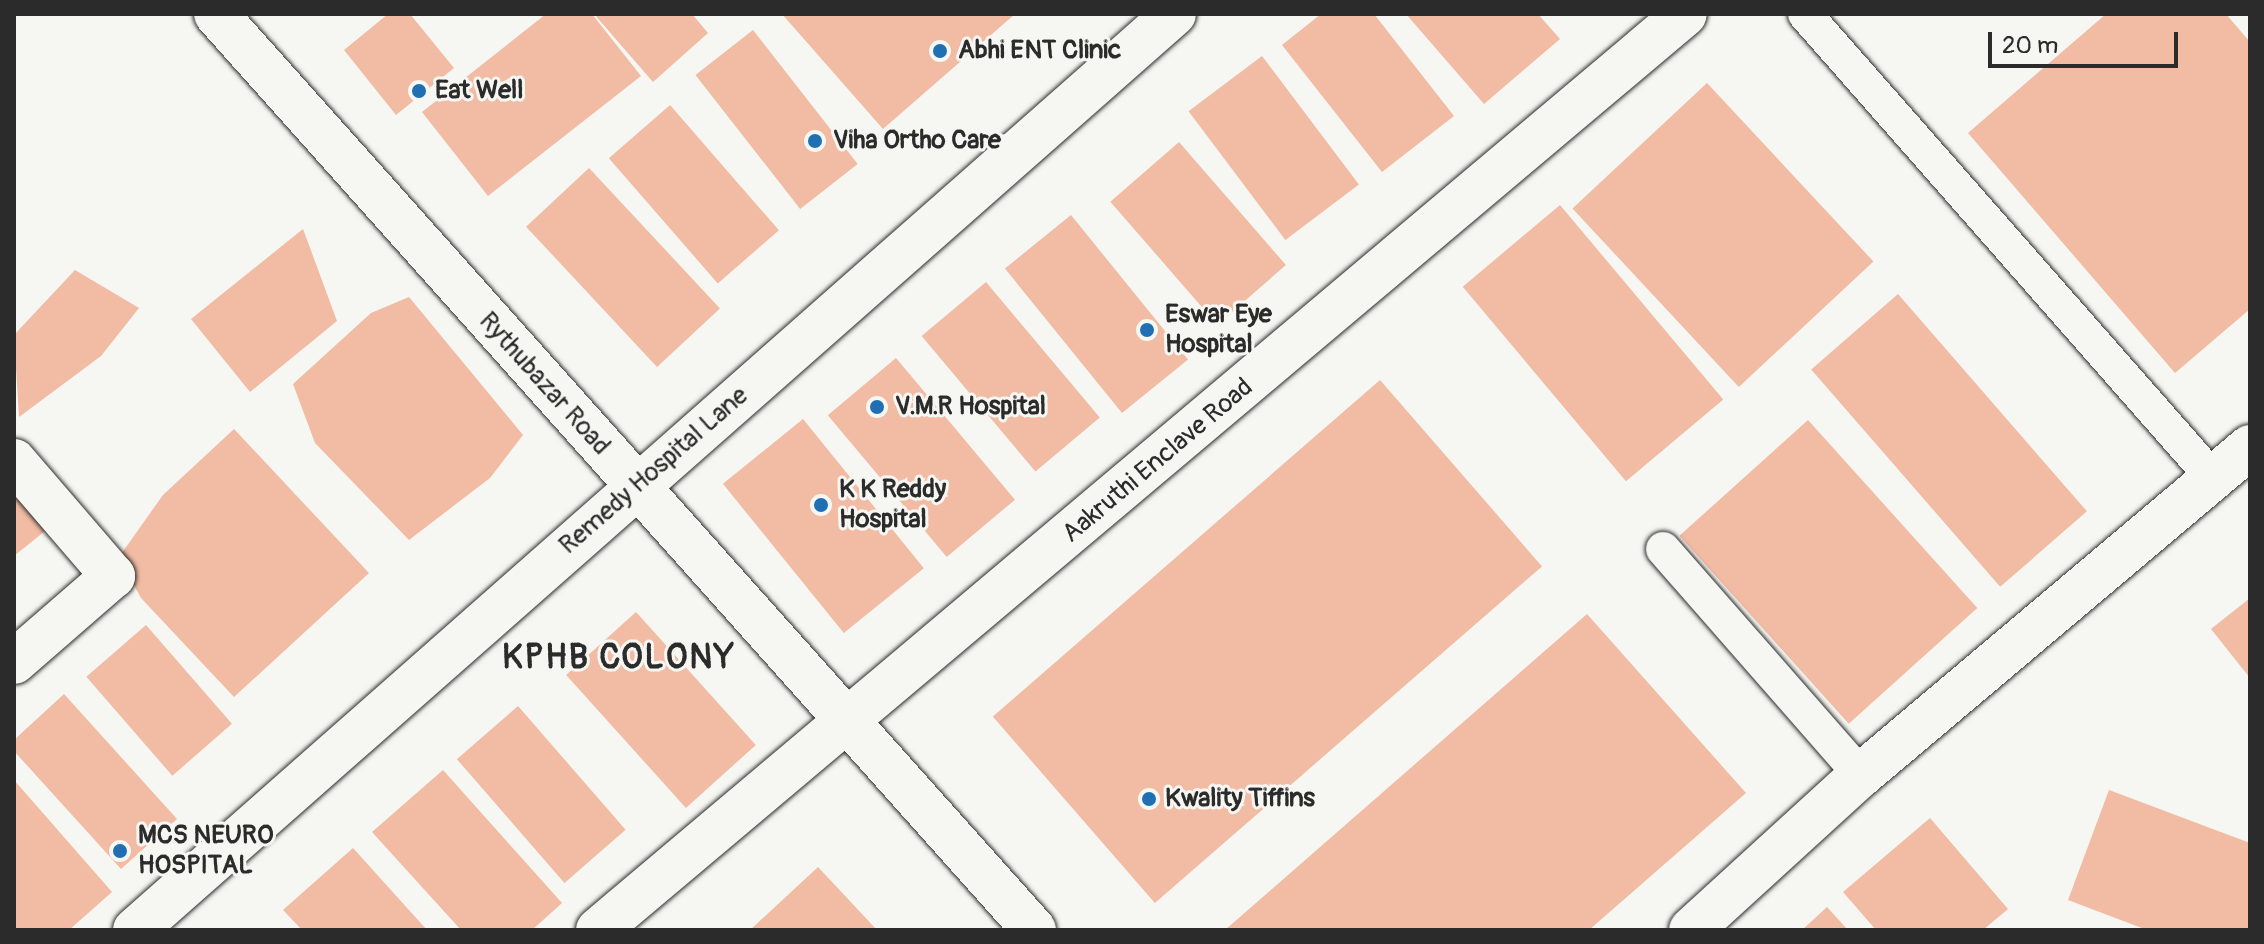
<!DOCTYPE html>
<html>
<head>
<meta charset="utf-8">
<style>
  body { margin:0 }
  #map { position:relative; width:2264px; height:944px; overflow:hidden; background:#f6f6f2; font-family:Pangolin,sans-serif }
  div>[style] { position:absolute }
  .building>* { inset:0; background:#f1bba4; transform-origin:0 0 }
  .roads { filter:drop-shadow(0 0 2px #2b2b2b) drop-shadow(0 0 2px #2b2b2b) }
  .service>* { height:34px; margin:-17px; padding:0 17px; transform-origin:17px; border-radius:17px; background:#f6f6f2 }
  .minor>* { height:44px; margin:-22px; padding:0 22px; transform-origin:22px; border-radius:22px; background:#f6f6f2 }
  .dots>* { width:22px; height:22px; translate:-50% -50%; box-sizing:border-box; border:4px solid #f6f6f2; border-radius:50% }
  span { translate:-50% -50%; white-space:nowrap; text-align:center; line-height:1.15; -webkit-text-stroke:6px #f6f6f2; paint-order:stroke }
  .poi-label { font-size:26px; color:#2b2b2b; font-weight:700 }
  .left { translate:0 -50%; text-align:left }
  .street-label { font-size:26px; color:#2b2b2b }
  .district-label { font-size:34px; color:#2b2b2b; font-weight:700; letter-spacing:2px }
  .frame { position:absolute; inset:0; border:16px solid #2b2b2b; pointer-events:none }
  .scale { position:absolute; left:1988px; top:32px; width:190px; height:36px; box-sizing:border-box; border:4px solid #2b2b2b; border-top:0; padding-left:10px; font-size:24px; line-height:28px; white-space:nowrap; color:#2b2b2b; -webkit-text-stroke:6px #f6f6f2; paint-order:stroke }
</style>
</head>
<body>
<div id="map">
  <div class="building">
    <i style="clip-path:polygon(388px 14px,410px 14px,454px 68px,396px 115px,344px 50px)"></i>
    <i style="clip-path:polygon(546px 14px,592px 14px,641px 76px,488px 196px,422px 112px)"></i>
    <i style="clip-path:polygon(594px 14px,692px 14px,708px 33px,653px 82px)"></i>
    <i style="clip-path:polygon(782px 14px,1015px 14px,883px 129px)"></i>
    <i style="clip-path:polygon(1321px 14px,1374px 14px,1454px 116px,1382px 172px,1282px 45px)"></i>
    <i style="clip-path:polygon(1406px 14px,1538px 14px,1560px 39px,1484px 104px)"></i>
    <i style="clip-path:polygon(2106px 14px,2226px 14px,2250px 42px,2250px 309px,2175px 373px,1968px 133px)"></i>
    <i style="left:753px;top:30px;width:170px;height:73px;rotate:52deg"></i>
    <i style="left:1262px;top:56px;width:161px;height:92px;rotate:53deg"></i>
    <i style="left:1707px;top:83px;width:244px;height:184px;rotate:47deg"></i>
    <i style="left:670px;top:105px;width:166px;height:81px;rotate:49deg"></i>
    <i style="left:1179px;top:142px;width:163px;height:91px;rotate:49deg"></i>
    <i style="left:589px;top:168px;width:192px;height:86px;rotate:47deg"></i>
    <i style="left:1560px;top:205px;width:254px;height:127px;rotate:50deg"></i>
    <i style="left:1071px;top:215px;width:186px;height:85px;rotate:51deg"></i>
    <i style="clip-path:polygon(303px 229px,337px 321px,250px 392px,191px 319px)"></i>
    <i style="clip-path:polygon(75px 270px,139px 308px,101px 356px,19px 417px,14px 335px)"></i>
    <i style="left:986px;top:282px;width:177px;height:84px;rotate:50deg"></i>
    <i style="left:1898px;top:294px;width:288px;height:115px;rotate:49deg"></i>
    <i style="clip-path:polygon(409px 297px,523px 435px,490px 478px,409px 540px,315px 443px,293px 384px,371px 313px)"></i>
    <i style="left:896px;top:358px;width:185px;height:89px;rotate:50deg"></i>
    <i style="left:1380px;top:380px;width:247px;height:513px;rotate:49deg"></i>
    <i style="left:803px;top:419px;width:192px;height:103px;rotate:51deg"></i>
    <i style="left:1808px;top:420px;width:253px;height:173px;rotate:48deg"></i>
    <i style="clip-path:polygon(234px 429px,369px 573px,234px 697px,141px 598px,119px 557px,163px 495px)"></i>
    <i style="clip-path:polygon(14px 489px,45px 531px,14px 556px)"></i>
    <i style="clip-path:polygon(2250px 598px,2250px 678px,2211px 629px)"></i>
    <i style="left:636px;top:612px;width:179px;height:94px;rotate:48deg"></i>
    <i style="clip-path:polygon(1587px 614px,1746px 793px,1589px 930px,1225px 930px)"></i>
    <i style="left:146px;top:625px;width:131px;height:79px;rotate:49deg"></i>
    <i style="clip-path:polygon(64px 694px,177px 819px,121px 869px,14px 751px,14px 740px)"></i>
    <i style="left:518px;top:706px;width:164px;height:81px;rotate:49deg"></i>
    <i style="clip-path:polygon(443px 770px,562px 903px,532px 930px,461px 930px,372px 832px)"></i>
    <i style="clip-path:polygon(14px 780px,112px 892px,69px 930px,14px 930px)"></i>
    <i style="clip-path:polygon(2109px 790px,2250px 843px,2250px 930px,2147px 930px,2068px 900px)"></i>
    <i style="clip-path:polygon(1930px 818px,2008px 909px,1983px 930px,1876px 930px,1843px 892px)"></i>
    <i style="clip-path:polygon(353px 848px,427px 930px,302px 930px,283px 910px)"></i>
    <i style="clip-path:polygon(818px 867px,877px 930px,750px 930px)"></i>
    <i style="clip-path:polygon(1827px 907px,1848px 930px,1802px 930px)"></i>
  </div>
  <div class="roads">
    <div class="service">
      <i style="left:1805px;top:14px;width:616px;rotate:48.68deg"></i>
      <i style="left:1663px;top:549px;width:300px;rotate:48.8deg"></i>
    </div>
    <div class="minor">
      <i style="left:216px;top:14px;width:1228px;rotate:48.23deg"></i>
      <i style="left:14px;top:461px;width:152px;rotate:49.3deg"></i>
      <i style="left:113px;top:576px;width:131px;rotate:139deg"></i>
      <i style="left:135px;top:930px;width:1385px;rotate:-41.4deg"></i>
      <i style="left:598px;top:930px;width:1421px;rotate:-40.12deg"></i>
      <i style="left:1691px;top:930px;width:230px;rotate:-42.4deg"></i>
      <i style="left:1861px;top:775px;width:509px;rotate:-40.14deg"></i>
    </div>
  </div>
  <div class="dots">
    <i style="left:940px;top:51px;background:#1f6fb2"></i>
    <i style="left:419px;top:91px;background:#1f6fb2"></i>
    <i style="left:815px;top:141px;background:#1f6fb2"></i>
    <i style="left:1147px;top:330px;background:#1f6fb2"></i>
    <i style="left:877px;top:407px;background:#1f6fb2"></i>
    <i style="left:821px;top:505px;background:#1f6fb2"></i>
    <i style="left:1149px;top:799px;background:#1f6fb2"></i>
    <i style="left:120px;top:851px;background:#1f6fb2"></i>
  </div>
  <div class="poi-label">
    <span class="left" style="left:958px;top:51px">Abhi ENT Clinic</span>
    <span class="left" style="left:435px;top:91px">Eat Well</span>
    <span class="left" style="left:833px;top:141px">Viha Ortho Care</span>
    <span class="left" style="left:1165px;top:330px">Eswar Eye<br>Hospital</span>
    <span class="left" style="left:895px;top:407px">V.M.R Hospital</span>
    <span class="left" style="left:839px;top:505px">K K Reddy<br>Hospital</span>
    <span class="left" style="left:1165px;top:799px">Kwality Tiffins</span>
    <span class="left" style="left:138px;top:851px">MCS NEURO<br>HOSPITAL</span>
  </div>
  <div class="street-label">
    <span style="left:544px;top:384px;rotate:48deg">Rythubazar Road</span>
    <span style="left:1158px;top:461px;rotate:-40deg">Aakruthi Enclave Road</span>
    <span style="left:654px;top:471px;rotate:-41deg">Remedy Hospital Lane</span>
  </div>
  <div class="district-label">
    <span style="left:619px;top:658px">KPHB COLONY</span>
  </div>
  <div class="frame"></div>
  <div class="scale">20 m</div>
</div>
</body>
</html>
